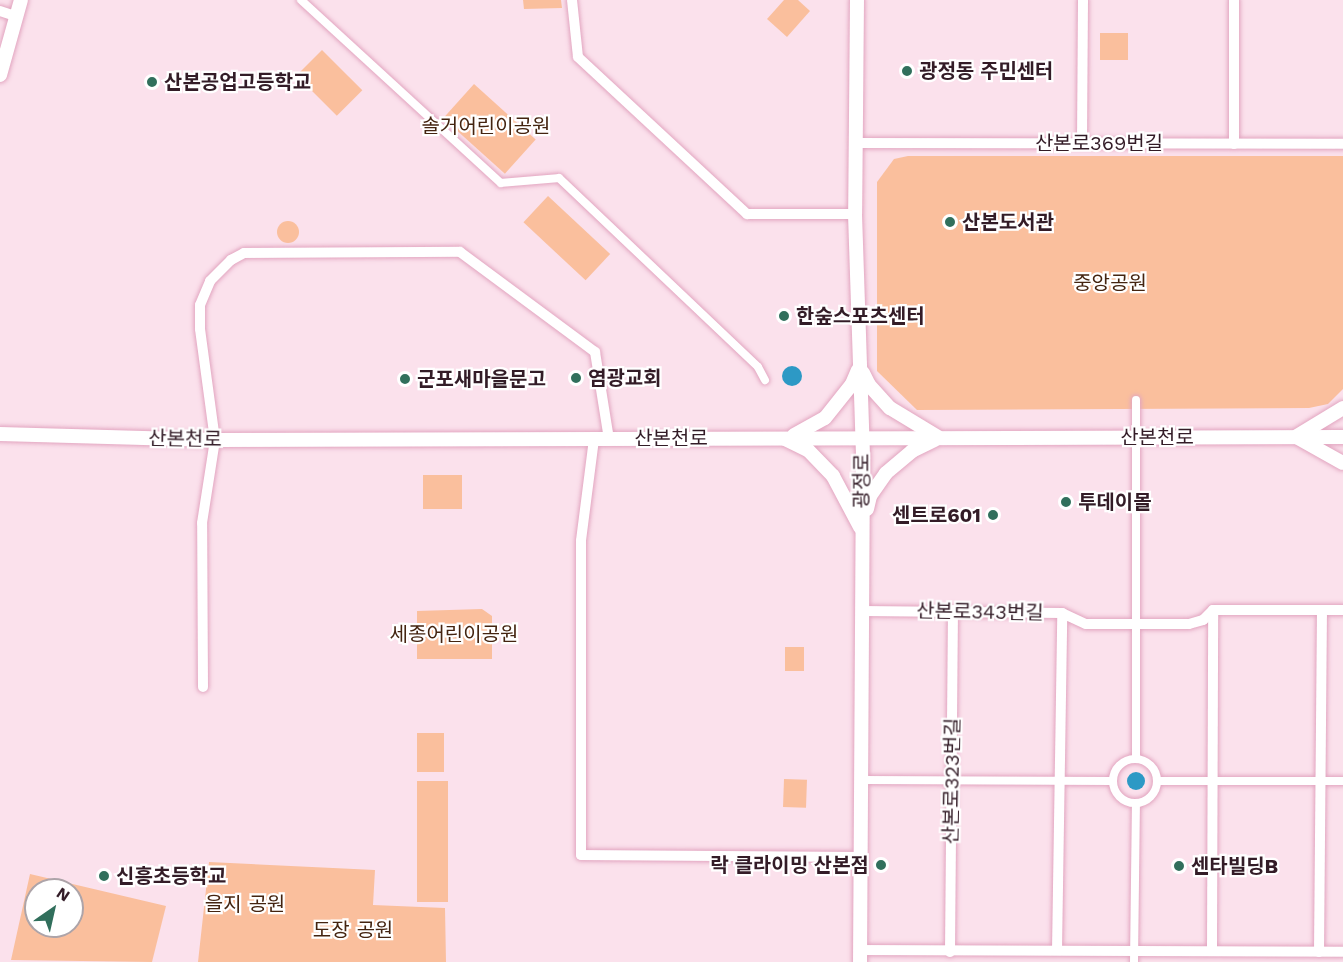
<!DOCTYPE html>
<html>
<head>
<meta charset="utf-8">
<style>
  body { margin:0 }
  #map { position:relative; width:1343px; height:962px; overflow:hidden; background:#fbe1ec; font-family:"Work Sans","Noto Sans KR",sans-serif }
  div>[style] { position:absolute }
  .green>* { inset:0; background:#fabf9d; transform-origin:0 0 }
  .round { border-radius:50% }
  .water>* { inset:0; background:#2d99c5 }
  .roads { filter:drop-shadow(0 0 2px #e2a5c0) drop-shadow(0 0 2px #e2a5c0) }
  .pedestrian>* { height:8px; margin:-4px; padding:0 4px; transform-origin:4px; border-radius:4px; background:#fff }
  .pedestrian>.ring { margin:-4px; padding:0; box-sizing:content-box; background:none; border:8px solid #fff; border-radius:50% }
  .minor>* { height:10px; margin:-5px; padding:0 5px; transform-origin:5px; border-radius:5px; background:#fff }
  .tertiary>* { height:14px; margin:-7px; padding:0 7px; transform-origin:7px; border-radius:7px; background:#fff }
  .dots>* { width:16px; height:16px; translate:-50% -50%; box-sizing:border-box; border:3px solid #fff; border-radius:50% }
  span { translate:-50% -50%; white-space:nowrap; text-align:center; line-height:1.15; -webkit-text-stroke:4.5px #fff; paint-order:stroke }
  .poi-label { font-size:20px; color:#331c27; font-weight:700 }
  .left { translate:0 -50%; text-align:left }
  .right { translate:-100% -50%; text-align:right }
  .park-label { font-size:20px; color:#442410 }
  .street-label { font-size:20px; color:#331c27 }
  .north { position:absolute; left:24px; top:878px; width:60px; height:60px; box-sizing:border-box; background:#fff; border:2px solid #ada4a9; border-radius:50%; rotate:34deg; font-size:16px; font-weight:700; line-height:24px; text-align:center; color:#331c27 }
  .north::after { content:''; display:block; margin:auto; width:21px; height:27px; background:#316f5c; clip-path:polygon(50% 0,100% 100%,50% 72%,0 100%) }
</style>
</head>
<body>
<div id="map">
  <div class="green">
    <i style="clip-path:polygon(523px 0,561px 0,562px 8px,524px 9px)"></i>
    <i style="clip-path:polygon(784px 0,798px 0,810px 11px,787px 37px,767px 19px)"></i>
    <i style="left:1100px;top:33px;width:28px;height:27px"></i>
    <i style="left:322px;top:50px;width:57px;height:36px;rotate:45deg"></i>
    <i style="left:474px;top:84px;width:83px;height:46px;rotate:42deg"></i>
    <i style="clip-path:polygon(908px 156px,1343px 156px,1343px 389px,1328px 404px,1309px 408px,917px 410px,877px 371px,877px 182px,894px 159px)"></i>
    <i style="left:548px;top:196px;width:85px;height:36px;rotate:43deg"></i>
    <i class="round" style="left:277px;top:221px;width:22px;height:22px"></i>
    <i style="left:423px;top:475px;width:39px;height:34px"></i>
    <i style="clip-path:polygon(482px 609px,492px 616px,492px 659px,417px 659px,417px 611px)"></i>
    <i style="left:785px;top:647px;width:19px;height:24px"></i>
    <i style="left:417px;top:733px;width:27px;height:39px"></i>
    <i style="left:784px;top:779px;width:23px;height:28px;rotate:2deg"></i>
    <i style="left:417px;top:781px;width:31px;height:121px"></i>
    <i style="clip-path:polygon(209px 862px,375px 870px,373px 905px,445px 908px,446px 962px,198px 962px)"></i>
    <i style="clip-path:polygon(evenodd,30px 874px,166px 906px,152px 962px,11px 960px,30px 874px,36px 890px,72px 890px,72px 926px,36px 926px,36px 890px)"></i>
  </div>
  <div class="water">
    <i class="round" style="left:782px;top:366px;width:20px;height:20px"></i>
    <i class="round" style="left:1127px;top:772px;width:18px;height:18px"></i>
  </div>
  <div class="roads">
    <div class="pedestrian">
      <i style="left:301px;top:0;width:271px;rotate:42.5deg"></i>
      <i style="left:501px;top:183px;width:58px;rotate:-4.9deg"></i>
      <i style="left:559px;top:178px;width:274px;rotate:43.5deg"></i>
      <i style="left:758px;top:367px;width:15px;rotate:62deg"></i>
      <i style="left:1136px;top:400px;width:359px;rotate:90deg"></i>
      <i class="ring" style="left:1113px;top:759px;width:36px;height:36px"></i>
      <i style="left:861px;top:780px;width:252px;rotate:0.2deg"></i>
      <i style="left:1158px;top:781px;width:185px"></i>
      <i style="left:1134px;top:962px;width:159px;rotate:-89.3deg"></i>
    </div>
    <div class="minor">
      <i style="left:572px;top:0;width:57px;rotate:84deg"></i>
      <i style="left:578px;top:57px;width:231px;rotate:42.9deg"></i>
      <i style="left:747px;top:214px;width:108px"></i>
      <i style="left:0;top:11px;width:16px;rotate:18deg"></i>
      <i style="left:856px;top:143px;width:487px;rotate:0.1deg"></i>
      <i style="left:1082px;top:143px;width:143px;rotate:-89.6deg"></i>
      <i style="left:1234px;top:144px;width:144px;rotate:-90deg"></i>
      <i style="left:594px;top:439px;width:103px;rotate:97.3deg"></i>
      <i style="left:581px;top:541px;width:314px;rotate:90deg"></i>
      <i style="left:581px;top:855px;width:279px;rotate:0.4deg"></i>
      <i style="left:862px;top:611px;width:200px;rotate:0.6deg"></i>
      <i style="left:1062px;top:613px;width:26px;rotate:25deg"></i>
      <i style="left:1086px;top:624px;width:103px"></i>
      <i style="left:1189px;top:624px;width:15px;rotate:-16deg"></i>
      <i style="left:1203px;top:620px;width:14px;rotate:-45deg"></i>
      <i style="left:1213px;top:610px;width:130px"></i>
      <i style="left:203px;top:687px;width:164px;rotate:-90.3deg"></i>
      <i style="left:202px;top:523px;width:84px;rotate:-81.1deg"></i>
      <i style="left:215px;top:440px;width:112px;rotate:-97.7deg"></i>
      <i style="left:200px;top:329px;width:24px;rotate:-90deg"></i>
      <i style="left:200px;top:305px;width:26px;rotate:-67deg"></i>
      <i style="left:210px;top:281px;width:30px;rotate:-45deg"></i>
      <i style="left:231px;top:260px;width:15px;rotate:-28deg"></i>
      <i style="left:244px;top:253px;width:216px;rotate:-0.3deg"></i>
      <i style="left:460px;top:252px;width:168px;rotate:36.5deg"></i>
      <i style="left:595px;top:352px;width:88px;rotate:80.9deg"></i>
      <i style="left:860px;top:950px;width:483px;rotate:0.2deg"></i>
      <i style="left:1057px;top:950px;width:337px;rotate:-89.1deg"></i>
      <i style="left:1212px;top:951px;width:341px;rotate:-89.8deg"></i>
      <i style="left:950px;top:952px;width:342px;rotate:-89.5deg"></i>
      <i style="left:1319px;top:952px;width:341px;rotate:-89.5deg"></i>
    </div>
    <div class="tertiary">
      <i style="left:857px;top:0;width:214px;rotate:90.5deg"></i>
      <i style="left:855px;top:214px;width:245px;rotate:88.1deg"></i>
      <i style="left:863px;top:459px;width:503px;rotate:90.34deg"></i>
      <i style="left:0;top:75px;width:78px;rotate:-74.4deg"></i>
      <i style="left:863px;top:373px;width:13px;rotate:63deg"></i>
      <i style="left:869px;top:385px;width:31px;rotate:48deg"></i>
      <i style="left:890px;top:408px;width:56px;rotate:31.1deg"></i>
      <i style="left:0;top:434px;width:215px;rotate:1.6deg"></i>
      <i style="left:215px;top:440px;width:1128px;rotate:-0.15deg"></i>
      <i style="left:794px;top:435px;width:35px;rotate:-29deg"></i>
      <i style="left:825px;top:418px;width:43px;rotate:-51.5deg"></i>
      <i style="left:852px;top:384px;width:15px;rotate:-67deg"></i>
      <i style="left:1297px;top:436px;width:54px;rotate:-31.3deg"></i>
      <i style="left:1298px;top:438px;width:51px;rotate:29.1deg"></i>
      <i style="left:785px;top:439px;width:25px;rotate:26deg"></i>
      <i style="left:808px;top:450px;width:36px;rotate:46deg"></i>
      <i style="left:833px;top:476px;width:58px;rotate:62.1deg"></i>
      <i style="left:867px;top:509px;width:13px;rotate:-77deg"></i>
      <i style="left:870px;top:496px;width:28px;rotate:-55deg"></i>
      <i style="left:886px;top:473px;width:34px;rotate:-40deg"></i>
      <i style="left:912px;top:451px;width:25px;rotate:-26deg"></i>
    </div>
  </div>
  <div class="dots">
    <i style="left:907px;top:71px;background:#316f5c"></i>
    <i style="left:152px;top:82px;background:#316f5c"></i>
    <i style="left:950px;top:222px;background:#316f5c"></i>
    <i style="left:784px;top:316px;background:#316f5c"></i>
    <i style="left:576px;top:378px;background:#316f5c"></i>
    <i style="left:405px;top:379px;background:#316f5c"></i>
    <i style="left:1066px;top:502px;background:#316f5c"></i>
    <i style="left:993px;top:515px;background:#316f5c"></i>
    <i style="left:881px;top:865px;background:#316f5c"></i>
    <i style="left:1179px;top:866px;background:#316f5c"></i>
    <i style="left:104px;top:876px;background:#316f5c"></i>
  </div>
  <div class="poi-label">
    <span class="left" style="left:919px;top:71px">광정동 주민센터</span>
    <span class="left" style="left:164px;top:82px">산본공업고등학교</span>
    <span class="left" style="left:962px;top:222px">산본도서관</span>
    <span class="left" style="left:796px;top:316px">한숲스포츠센터</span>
    <span class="left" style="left:588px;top:378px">염광교회</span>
    <span class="left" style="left:417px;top:379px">군포새마을문고</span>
    <span class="left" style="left:1078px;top:502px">투데이몰</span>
    <span class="right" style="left:981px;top:515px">센트로601</span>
    <span class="right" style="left:869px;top:865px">락 클라이밍 산본점</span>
    <span class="left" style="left:1191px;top:866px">센타빌딩B</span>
    <span class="left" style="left:116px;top:876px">신흥초등학교</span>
  </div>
  <div class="park-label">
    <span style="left:486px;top:126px">솔거어린이공원</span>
    <span style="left:1110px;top:283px">중앙공원</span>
    <span style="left:454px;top:634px">세종어린이공원</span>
    <span style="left:245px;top:904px">을지 공원</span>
    <span style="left:353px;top:930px">도장 공원</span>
  </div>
  <div class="street-label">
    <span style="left:1099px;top:143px">산본로369번길</span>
    <span style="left:1157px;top:437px">산본천로</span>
    <span style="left:671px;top:438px">산본천로</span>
    <span style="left:185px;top:439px;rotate:1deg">산본천로</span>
    <span style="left:862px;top:481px;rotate:-90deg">광정로</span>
    <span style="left:980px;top:612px;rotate:1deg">산본로343번길</span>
    <span style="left:952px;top:781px;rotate:-89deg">산본로323번길</span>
  </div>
  <div class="north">N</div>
</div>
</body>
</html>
